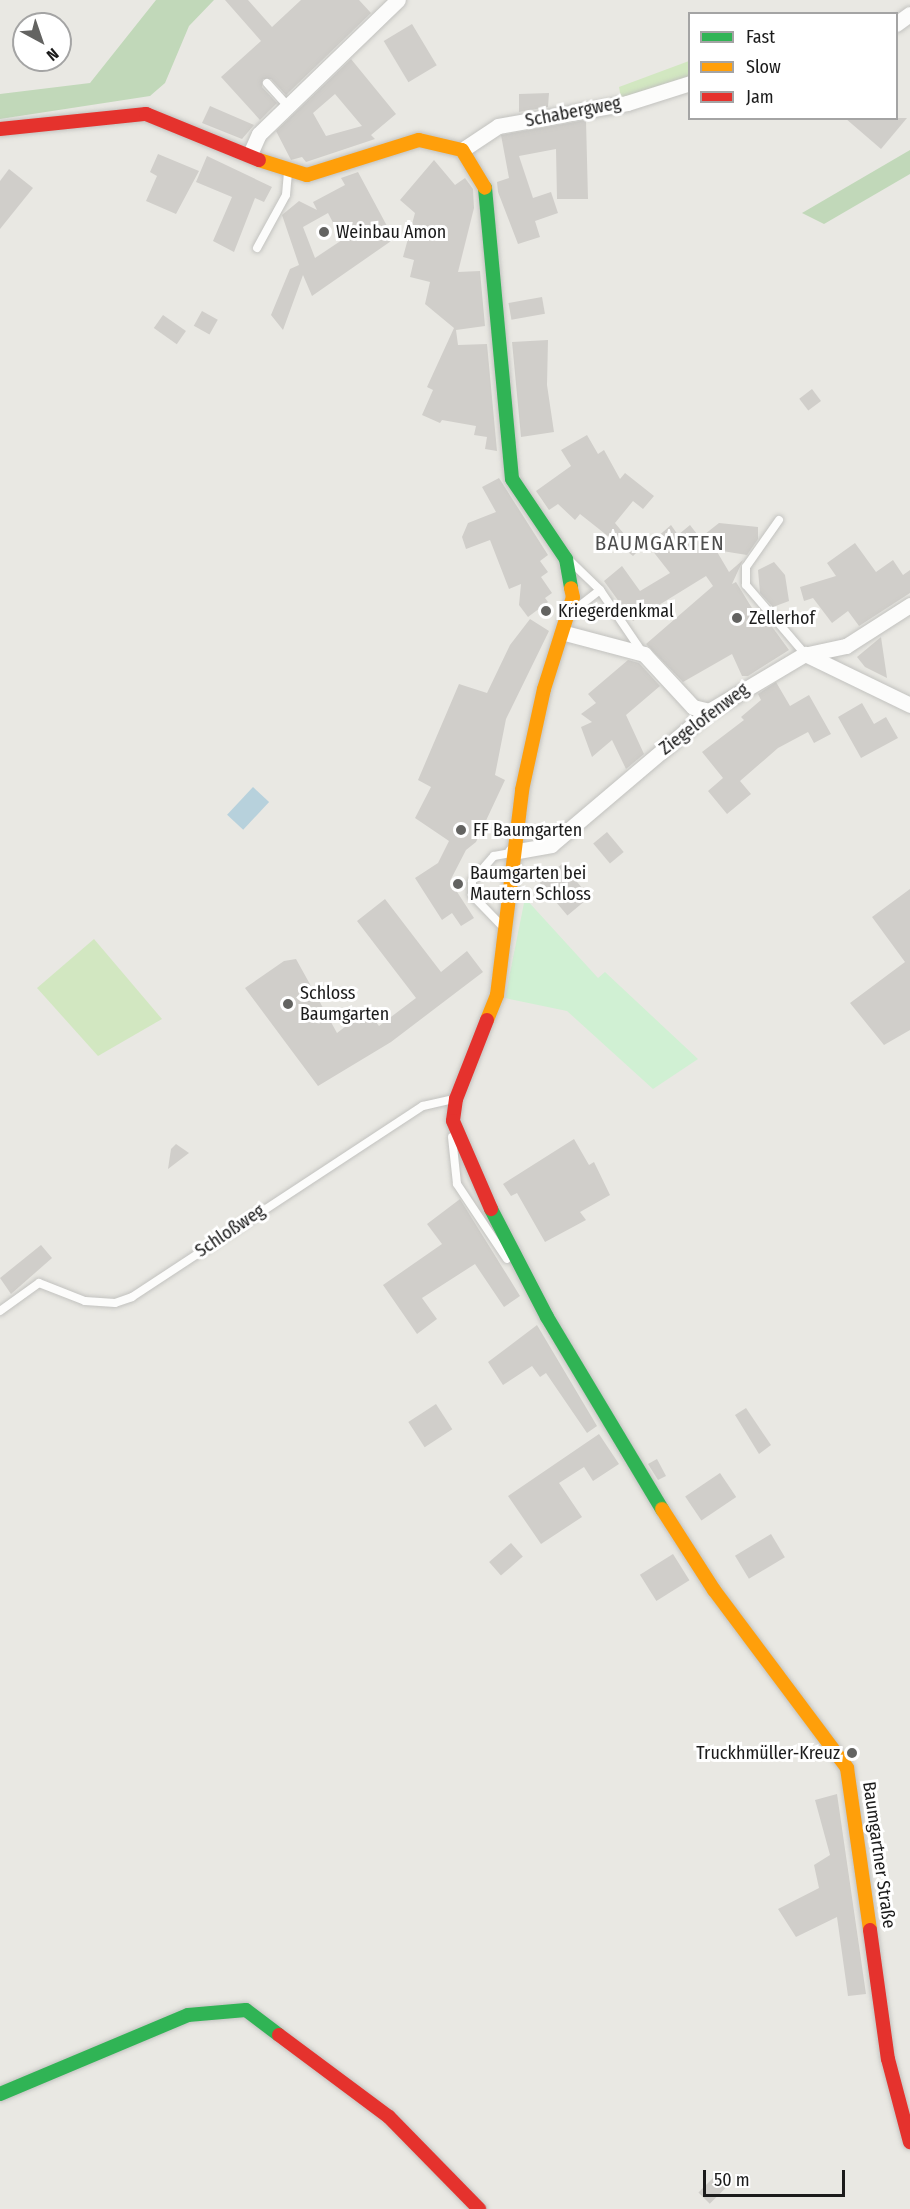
<!DOCTYPE html>
<html>
<head>
<meta charset="utf-8">
<style>
  body { margin:0 }
  #map { position:relative; width:910px; height:2209px; overflow:hidden; background:#e9e8e3; font-family:"Fira Sans Condensed",sans-serif }
  div>[style] { position:absolute }
  .grass>* { inset:0; background:#d2e7c1 }
  .forest>* { inset:0; background:#c1d8b9 }
  .park>* { inset:0; background:#d0f0d3 }
  .water>* { inset:0; background:#b7d1dc; transform-origin:0 0 }
  .building>* { inset:0; background:#d0ceca; transform-origin:0 0 }
  .roads { filter:drop-shadow(0 0 2px #c2c2bf) drop-shadow(0 0 2px #c2c2bf) }
  .lane>* { height:8px; margin:-4px; padding:0 4px; transform-origin:4px; border-radius:4px; background:#fcfcfb }
  .street>* { height:15px; margin:-7.5px; padding:0 7.5px; transform-origin:7.5px; border-radius:7.5px; background:#fcfcfb }
  .fast>* { height:14px; margin:-7px; padding:0 7px; transform-origin:7px; border-radius:7px; background:#30b455 }
  .slow>* { height:14px; margin:-7px; padding:0 7px; transform-origin:7px; border-radius:7px; background:#ff9f0a }
  .jam>* { height:14px; margin:-7px; padding:0 7px; transform-origin:7px; border-radius:7px; background:#e5322d }
  .dots>* { width:16px; height:16px; translate:-50% -50%; box-sizing:border-box; border:3px solid #fff; border-radius:50% }
  span { translate:-50% -50%; white-space:nowrap; text-align:center; line-height:1.15; -webkit-text-stroke:6px #fff; paint-order:stroke }
  .street-label { font-size:18px; color:#1b1b1b }
  .poi-label { font-size:18px; color:#1b1b1b }
  .left { translate:0 -50%; text-align:left }
  .right { translate:-100% -50%; text-align:right }
  .quarter-label { font-size:21px; color:#4e4e4e; letter-spacing:1.5px }
  .legend { position:absolute; left:688px; top:12px; width:210px; height:108px; box-sizing:border-box; background:#fff; border:2px solid #a4a4a4; margin:0; padding:8px 10px; list-style:none; font-size:18px; color:#1b1b1b }
  .legend li { display:flex; align-items:center; gap:12px; height:30px }
  .legend b { width:30px; border:2px solid #a4a4a4 }
  .north { position:absolute; left:12px; top:12px; width:60px; height:60px; box-sizing:border-box; background:#fff; border:2px solid #a4a4a4; border-radius:50%; rotate:140deg; font-size:16px; font-weight:700; line-height:24px; text-align:center; color:#1b1b1b }
  .north::after { content:''; display:block; margin:auto; width:21px; height:27px; background:#636361; clip-path:polygon(50% 0,100% 100%,50% 72%,0 100%) }
  .scale { position:absolute; left:703px; top:2170px; width:142px; height:27px; box-sizing:border-box; border:3px solid #1b1b1b; border-top:0; padding-left:8px; font-size:18px; line-height:21px; white-space:nowrap; color:#1b1b1b; -webkit-text-stroke:4px #fff; paint-order:stroke }
</style>
</head>
<body>
<div id="map">
  <div class="grass">
    <i style="clip-path:polygon(689px 61px,689px 76px,621px 98px,619px 87px)"></i>
    <i style="clip-path:polygon(94px 939px,162px 1019px,98px 1056px,37px 988px)"></i>
  </div>
  <div class="forest">
    <i style="clip-path:polygon(156px 0,214px 0,189px 26px,165px 83px,150px 96px,0 119px,0 94px,90px 83px)"></i>
    <i style="clip-path:polygon(910px 150px,910px 174px,824px 224px,802px 213px)"></i>
  </div>
  <div class="park">
    <i style="clip-path:polygon(525px 898px,598px 978px,605px 972px,698px 1059px,653px 1089px,567px 1011px,505px 998px)"></i>
  </div>
  <div class="water">
    <i style="left:253px;top:787px;width:22px;height:38px;rotate:43deg"></i>
  </div>
  <div class="building">
    <i style="clip-path:polygon(225px 0,248px 0,272px 27px,301px 0,359px 0,371px 13px,286px 95px,271px 79px,263px 79px,262px 87px,277px 103px,260px 120px,221px 77px,261px 41px)"></i>
    <i style="left:412px;top:24px;width:48px;height:33px;rotate:59deg"></i>
    <i style="clip-path:polygon(evenodd,351px 59px,396px 114px,371px 135px,375px 139px,306px 162px,302px 157px,291px 160px,276px 131px,351px 59px,335px 94px,362px 126px,326px 136px,313px 113px,335px 94px)"></i>
    <i style="clip-path:polygon(549px 93px,548px 107px,519px 112px,519px 94px)"></i>
    <i style="clip-path:polygon(210px 106px,254px 125px,242px 139px,202px 123px)"></i>
    <i style="clip-path:polygon(845px 118px,907px 118px,881px 149px)"></i>
    <i style="clip-path:polygon(586px 120px,588px 199px,557px 199px,556px 149px,519px 156px,533px 198px,551px 192px,558px 213px,535px 221px,540px 237px,518px 244px,498px 192px,497px 182px,509px 178px,501px 135px)"></i>
    <i style="clip-path:polygon(158px 154px,199px 171px,176px 214px,146px 201px,157px 176px,150px 172px)"></i>
    <i style="clip-path:polygon(207px 156px,272px 187px,264px 202px,255px 198px,234px 252px,213px 241px,232px 197px,196px 182px)"></i>
    <i style="clip-path:polygon(434px 160px,455px 185px,465px 178px,473px 189px,474px 208px,458px 272px,480px 271px,485px 326px,456px 330px,458px 345px,487px 344px,497px 451px,485px 449px,487px 437px,474px 435px,476px 426px,442px 420px,440px 423px,422px 415px,433px 390px,427px 387px,454px 328px,425px 304px,430px 282px,410px 277px,414px 260px,403px 257px,415px 213px,400px 200px)"></i>
    <i style="clip-path:polygon(9px 169px,33px 188px,0 229px,0 181px)"></i>
    <i style="clip-path:polygon(evenodd,358px 172px,394px 239px,312px 296px,303px 275px,283px 330px,271px 315px,290px 269px,299px 265px,282px 215px,299px 201px,317px 210px,313px 202px,345px 185px,341px 178px,358px 172px,328px 213px,342px 240px,315px 258px,303px 227px,328px 213px)"></i>
    <i style="left:542px;top:297px;width:17px;height:34px;rotate:80deg"></i>
    <i style="left:202px;top:311px;width:18px;height:17px;rotate:29deg"></i>
    <i style="left:163px;top:315px;width:28px;height:16px;rotate:35deg"></i>
    <i style="clip-path:polygon(548px 340px,547px 385px,554px 432px,521px 437px,512px 342px)"></i>
    <i style="left:812px;top:389px;width:15px;height:16px;rotate:53deg"></i>
    <i style="clip-path:polygon(587px 435px,598px 454px,604px 450px,620px 479px,625px 473px,654px 496px,643px 509px,633px 501px,615px 523px,638px 551px,633px 556px,580px 514px,575px 520px,558px 504px,549px 510px,536px 491px,571px 466px,561px 450px)"></i>
    <i style="clip-path:polygon(499px 478px,548px 555px,540px 561px,548px 572px,541px 577px,552px 593px,545px 598px,548px 602px,528px 617px,519px 605px,521px 584px,509px 589px,490px 540px,466px 549px,462px 537px,468px 523px,496px 512px,482px 487px)"></i>
    <i style="clip-path:polygon(719px 523px,758px 527px,758px 539px,747px 555px,716px 550px,729px 572px,743px 560px,732px 584px,736px 582px,763px 626px,762px 613px,789px 650px,748px 676px,742px 676px,732px 654px,683px 682px,646px 644px,713px 586px,706px 576px,633px 621px,604px 581px,622px 566px,640px 591px,670px 573px,648px 545px,671px 525px,678px 535px,690px 525px,700px 538px)"></i>
    <i style="clip-path:polygon(855px 543px,876px 572px,893px 560px,903px 575px,910px 570px,910px 593px,859px 626px,848px 611px,832px 623px,813px 598px,804px 601px,800px 587px,836px 576px,827px 563px)"></i>
    <i style="clip-path:polygon(774px 562px,785px 575px,789px 601px,773px 607px,760px 593px,758px 570px)"></i>
    <i style="clip-path:polygon(530px 619px,549px 631px,506px 719px,495px 775px,505px 780px,476px 842px,466px 850px,450px 881px,474px 918px,461px 926px,452px 913px,442px 920px,415px 878px,438px 863px,449px 841px,415px 818px,431px 787px,418px 780px,459px 684px,487px 693px,510px 645px)"></i>
    <i style="clip-path:polygon(881px 637px,887px 678px,865px 667px,857px 657px)"></i>
    <i style="clip-path:polygon(628px 660px,639px 663px,660px 686px,626px 715px,644px 754px,626px 769px,612px 740px,592px 757px,581px 727px,592px 722px,581px 714px,596px 703px,588px 694px)"></i>
    <i style="clip-path:polygon(776px 682px,790px 706px,809px 695px,831px 734px,814px 743px,808px 732px,778px 748px,740px 781px,751px 794px,727px 814px,708px 791px,723px 778px,702px 752px,744px 720px,741px 717px,761px 700px,758px 694px)"></i>
    <i style="clip-path:polygon(862px 703px,874px 724px,886px 717px,898px 738px,861px 758px,838px 717px)"></i>
    <i style="left:607px;top:832px;width:26px;height:18px;rotate:50deg"></i>
    <i style="left:562px;top:864px;width:43px;height:29px;rotate:50deg"></i>
    <i style="clip-path:polygon(910px 889px,910px 1030px,884px 1045px,850px 1003px,905px 962px,872px 917px)"></i>
    <i style="clip-path:polygon(385px 899px,441px 972px,467px 951px,483px 972px,391px 1042px,318px 1086px,245px 988px,284px 961px,296px 959px,337px 1033px,367px 1010px,379px 1026px,416px 998px,357px 921px)"></i>
    <i style="clip-path:polygon(574px 1139px,589px 1165px,594px 1162px,610px 1195px,580px 1212px,586px 1220px,545px 1242px,517px 1193px,511px 1196px,503px 1184px)"></i>
    <i style="clip-path:polygon(176px 1144px,189px 1153px,168px 1169px,171px 1149px)"></i>
    <i style="clip-path:polygon(460px 1199px,520px 1296px,504px 1307px,475px 1264px,422px 1298px,437px 1319px,417px 1334px,383px 1285px,442px 1244px,427px 1224px)"></i>
    <i style="clip-path:polygon(41px 1245px,52px 1258px,11px 1294px,0 1278px)"></i>
    <i style="clip-path:polygon(537px 1325px,597px 1426px,587px 1433px,546px 1373px,540px 1377px,532px 1366px,503px 1385px,488px 1362px)"></i>
    <i style="left:436px;top:1404px;width:30px;height:33px;rotate:57deg"></i>
    <i style="clip-path:polygon(746px 1408px,771px 1445px,759px 1454px,735px 1415px)"></i>
    <i style="clip-path:polygon(599px 1434px,619px 1464px,593px 1481px,584px 1467px,559px 1483px,582px 1517px,541px 1544px,508px 1496px)"></i>
    <i style="clip-path:polygon(657px 1459px,666px 1476px,658px 1480px,648px 1464px)"></i>
    <i style="left:720px;top:1473px;width:29px;height:42px;rotate:56deg"></i>
    <i style="left:771px;top:1534px;width:27px;height:42px;rotate:59deg"></i>
    <i style="left:511px;top:1543px;width:18px;height:29px;rotate:49deg"></i>
    <i style="left:673px;top:1554px;width:31px;height:39px;rotate:58deg"></i>
    <i style="clip-path:polygon(837px 1794px,866px 1994px,848px 1996px,837px 1917px,796px 1937px,778px 1909px,819px 1888px,814px 1865px,830px 1855px,815px 1800px)"></i>
    <i style="left:714px;top:2177px;width:16px;height:22px;rotate:45deg"></i>
  </div>
  <div class="roads">
    <div class="lane">
      <i style="left:267px;top:83px;width:30px;rotate:48deg"></i>
      <i style="left:257px;top:248px;width:60px;rotate:-61.3deg"></i>
      <i style="left:286px;top:195px;width:22px;rotate:-85deg"></i>
      <i style="left:779px;top:520px;width:57px;rotate:125.1deg"></i>
      <i style="left:746px;top:567px;width:18px;rotate:90deg"></i>
      <i style="left:746px;top:585px;width:91px;rotate:49.5deg"></i>
      <i style="left:570px;top:561px;width:42px;rotate:44deg"></i>
      <i style="left:600px;top:590px;width:75px;rotate:55.9deg"></i>
      <i style="left:573px;top:611px;width:34px;rotate:-38deg"></i>
      <i style="left:501px;top:925px;width:42px;rotate:-134deg"></i>
      <i style="left:472px;top:895px;width:14px;rotate:-90deg"></i>
      <i style="left:472px;top:881px;width:33px;rotate:-49deg"></i>
      <i style="left:494px;top:856px;width:17px;rotate:-10deg"></i>
      <i style="left:452px;top:1137px;width:47px;rotate:83.9deg"></i>
      <i style="left:457px;top:1184px;width:90px;rotate:56.3deg"></i>
      <i style="left:0;top:1311px;width:48px;rotate:-35.7deg"></i>
      <i style="left:39px;top:1283px;width:49px;rotate:21.4deg"></i>
      <i style="left:85px;top:1301px;width:30px;rotate:4deg"></i>
      <i style="left:115px;top:1303px;width:18px;rotate:-19deg"></i>
      <i style="left:132px;top:1297px;width:348px;rotate:-33.3deg"></i>
      <i style="left:423px;top:1106px;width:32px;rotate:-13deg"></i>
    </div>
    <div class="street">
      <i style="left:896px;top:24px;width:17px;rotate:-36deg"></i>
      <i style="left:462px;top:150px;width:43px;rotate:-33.7deg"></i>
      <i style="left:498px;top:126px;width:131px;rotate:-10.1deg"></i>
      <i style="left:627px;top:103px;width:66px;rotate:-17.6deg"></i>
      <i style="left:250px;top:154px;width:22px;rotate:-66deg"></i>
      <i style="left:259px;top:134px;width:193px;rotate:-44deg"></i>
      <i style="left:565px;top:633px;width:82px;rotate:14.9deg"></i>
      <i style="left:644px;top:654px;width:72px;rotate:47.2deg"></i>
      <i style="left:693px;top:707px;width:16px;rotate:14deg"></i>
      <i style="left:808px;top:654px;width:39px;rotate:-12deg"></i>
      <i style="left:846px;top:646px;width:76px;rotate:-32.6deg"></i>
      <i style="left:512px;top:852px;width:40px;rotate:-10deg"></i>
      <i style="left:551px;top:845px;width:207px;rotate:-40.3deg"></i>
      <i style="left:709px;top:711px;width:112px;rotate:-30.7deg"></i>
      <i style="left:805px;top:654px;width:117px;rotate:25.9deg"></i>
    </div>
    <div class="fast">
      <i style="left:485px;top:188px;width:292px;rotate:84.7deg"></i>
      <i style="left:512px;top:479px;width:97px;rotate:56deg"></i>
      <i style="left:566px;top:559px;width:29px;rotate:80deg"></i>
      <i style="left:491px;top:1209px;width:122px;rotate:62.6deg"></i>
      <i style="left:547px;top:1317px;width:224px;rotate:59.1deg"></i>
      <i style="left:0;top:2094px;width:204px;rotate:-22.8deg"></i>
      <i style="left:188px;top:2015px;width:58px;rotate:-4.9deg"></i>
      <i style="left:246px;top:2010px;width:41px;rotate:37.1deg"></i>
    </div>
    <div class="slow">
      <i style="left:259px;top:160px;width:50px;rotate:17.4deg"></i>
      <i style="left:307px;top:175px;width:117px;rotate:-17.4deg"></i>
      <i style="left:419px;top:140px;width:44px;rotate:13.1deg"></i>
      <i style="left:462px;top:150px;width:44px;rotate:58.8deg"></i>
      <i style="left:487px;top:1020px;width:27px;rotate:-68deg"></i>
      <i style="left:497px;top:995px;width:207px;rotate:-83deg"></i>
      <i style="left:522px;top:790px;width:103px;rotate:-77.7deg"></i>
      <i style="left:544px;top:689px;width:96px;rotate:-72.5deg"></i>
      <i style="left:573px;top:597px;width:9px;rotate:-103deg"></i>
      <i style="left:662px;top:1509px;width:96px;rotate:57.3deg"></i>
      <i style="left:714px;top:1590px;width:222px;rotate:53.2deg"></i>
      <i style="left:847px;top:1768px;width:164px;rotate:81.9deg"></i>
    </div>
    <div class="jam">
      <i style="left:0;top:129px;width:147px;rotate:-5.9deg"></i>
      <i style="left:146px;top:114px;width:122px;rotate:22.2deg"></i>
      <i style="left:487px;top:1020px;width:85px;rotate:111.4deg"></i>
      <i style="left:456px;top:1099px;width:22px;rotate:98deg"></i>
      <i style="left:453px;top:1121px;width:96px;rotate:66.6deg"></i>
      <i style="left:870px;top:1930px;width:130px;rotate:82.1deg"></i>
      <i style="left:888px;top:2059px;width:86px;rotate:75.2deg"></i>
      <i style="left:279px;top:2035px;width:137px;rotate:36.7deg"></i>
      <i style="left:389px;top:2117px;width:129px;rotate:45.6deg"></i>
    </div>
  </div>
  <div class="dots">
    <i style="left:324px;top:232px;background:#636361"></i>
    <i style="left:546px;top:611px;background:#636361"></i>
    <i style="left:737px;top:618px;background:#636361"></i>
    <i style="left:461px;top:830px;background:#636361"></i>
    <i style="left:458px;top:884px;background:#636361"></i>
    <i style="left:288px;top:1004px;background:#636361"></i>
    <i style="left:852px;top:1753px;background:#636361"></i>
  </div>
  <div class="street-label">
    <span style="left:573px;top:112px;rotate:-11deg">Schabergweg</span>
    <span style="left:704px;top:719px;rotate:-37deg">Ziegelofenweg</span>
    <span style="left:230px;top:1231px;rotate:-34deg">Schloßweg</span>
    <span style="left:879px;top:1855px;rotate:82deg">Baumgartner Straße</span>
  </div>
  <div class="poi-label">
    <span class="left" style="left:336px;top:232px">Weinbau Amon</span>
    <span class="left" style="left:558px;top:611px">Kriegerdenkmal</span>
    <span class="left" style="left:749px;top:618px">Zellerhof</span>
    <span class="left" style="left:473px;top:830px">FF Baumgarten</span>
    <span class="left" style="left:470px;top:884px">Baumgarten bei<br>Mautern Schloss</span>
    <span class="left" style="left:300px;top:1004px">Schloss<br>Baumgarten</span>
    <span class="right" style="left:840px;top:1753px">Truckhmüller-Kreuz</span>
  </div>
  <div class="quarter-label">
    <span style="left:660px;top:543px">BAUMGARTEN</span>
  </div>
  <ul class="legend">
  <li><b style="height:8px;background:#30b455"></b>Fast</li>
  <li><b style="height:8px;background:#ff9f0a"></b>Slow</li>
  <li><b style="height:8px;background:#e5322d"></b>Jam</li>
  </ul>
  <div class="north">N</div>
  <div class="scale">50 m</div>
</div>
</body>
</html>
